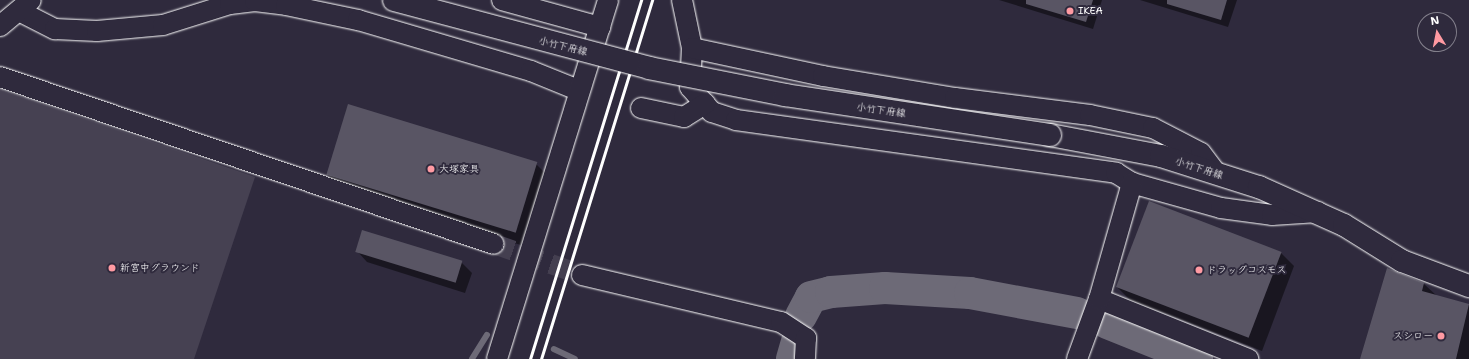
<!DOCTYPE html>
<html>
<head>
<meta charset="utf-8">
<style>
  body { margin:0 }
  #map { position:relative; width:1469px; height:359px; overflow:hidden; background:#2f2a3d; font-family:"Shantell Sans","Klee One",sans-serif }
  div>[style] { position:absolute }
  .green>* { inset:0; background:#464152 }
  .shadow>* { inset:0; background:#0007 }
  .stream>* { height:5.5px; margin:-2.75px; padding:0 2.75px; transform-origin:2.75px; border-radius:2.75px; background:#6d6a77 }
  .river>* { height:32px; margin:-16px; padding:0 16px; transform-origin:16px; border-radius:16px; background:#6d6a77 }
  .building>* { inset:0; background:#595564; transform-origin:0 0 }
  .minor-tunnel>* { height:20px; margin-top:-10px; transform-origin:0; background:repeating-linear-gradient(90deg,#443f50 0 20px,transparent 0 30px) }
  .roads { filter:drop-shadow(0 0 1px #fff) drop-shadow(0 0 1px #fff) }
  .minor>* { height:20px; margin:-10px; padding:0 10px; transform-origin:10px; border-radius:10px; background:#2f2a3d }
  .major>* { height:22px; margin:-11px; padding:0 11px; transform-origin:11px; border-radius:11px; background:#2f2a3d }
  .rail>* { height:3px; margin:-1.5px; padding:0 1.5px; transform-origin:1.5px; border-radius:1.5px; background:#fff }
  .bridges { filter:drop-shadow(0 0 1px #fff) drop-shadow(0 0 1px #fff) }
  .major-bridge>* { height:22px; margin:-11px; padding:0 11px; transform-origin:11px; border-radius:11px; background:#2f2a3d }
  .dots>* { width:11px; height:11px; translate:-50% -50%; box-sizing:border-box; border:2px solid #2f2a3d; border-radius:50% }
  span { translate:-50% -50%; white-space:nowrap; text-align:center; line-height:1.15; -webkit-text-stroke:4px #2f2a3d; paint-order:stroke }
  .poi-label { font-size:10px; color:#fff }
  .left { translate:0 -50%; text-align:left }
  .right { translate:-100% -50%; text-align:right }
  .street-label { font-size:10px; color:#fff }
  .north { position:absolute; left:1417px; top:12px; width:40px; height:40px; box-sizing:border-box; background:#2f2a3d; border:1px solid #827f8b; border-radius:50%; rotate:350deg; font-size:11px; font-weight:700; line-height:16px; text-align:center; color:#fff }
  .north::after { content:''; display:block; margin:auto; width:14px; height:18px; background:#ff9aa2; clip-path:polygon(50% 0,100% 100%,50% 72%,0 100%) }
</style>
</head>
<body>
<div id="map">
  <div class="green">
    <i style="clip-path:polygon(0 89px,255px 177px,194px 359px,0 359px)"></i>
  </div>
  <div class="shadow">
    <i style="clip-path:polygon(999px 0,1102px 0,1093px 29px)"></i>
    <i style="clip-path:polygon(1140px 0,1237px 0,1228px 27px)"></i>
    <i style="clip-path:polygon(536px 164px,549px 177px,527px 247px,340px 187px,326px 174px)"></i>
    <i style="clip-path:polygon(357px 251px,461px 262px,472px 273px,465px 293px,367px 262px)"></i>
    <i style="clip-path:polygon(1281px 253px,1294px 266px,1262px 351px,1130px 300px,1117px 287px)"></i>
    <i style="clip-path:polygon(1388px 269px,1424px 284px,1437px 296px,1469px 305px,1469px 359px,1361px 359px)"></i>
  </div>
  <div class="stream">
    <i style="left:554px;top:349px;width:23px;rotate:25deg"></i>
    <i style="left:472px;top:359px;width:28px;rotate:-58deg"></i>
  </div>
  <div class="river">
    <i style="left:801px;top:316px;width:21px;rotate:-62deg"></i>
    <i style="left:811px;top:297px;width:21px;rotate:-14deg"></i>
    <i style="left:831px;top:292px;width:54px;rotate:-4.2deg"></i>
    <i style="left:885px;top:288px;width:85px;rotate:3.4deg"></i>
    <i style="left:970px;top:293px;width:109px;rotate:10.6deg"></i>
    <i style="left:1107px;top:323px;width:97px;rotate:21.8deg"></i>
    <i style="left:792px;top:359px;width:19px;rotate:-74deg"></i>
  </div>
  <div class="building">
    <i style="clip-path:polygon(1026px 0,1093px 0,1086px 22px,1026px 4px)"></i>
    <i style="clip-path:polygon(1167px 0,1227px 0,1221px 20px,1167px 4px)"></i>
    <i style="left:348px;top:104px;width:198px;height:74px;rotate:17deg"></i>
    <i style="left:1149px;top:201px;width:142px;height:92px;rotate:21deg"></i>
    <i style="left:362px;top:230px;width:105px;height:23px;rotate:17deg"></i>
    <i style="clip-path:polygon(1387px 268px,1424px 283px,1422px 291px,1469px 304px,1456px 359px,1360px 359px)"></i>
  </div>
  <div class="minor-tunnel">
    <i style="left:494px;top:244px;width:93px;rotate:19.4deg"></i>
  </div>
  <div class="roads">
    <div class="minor">
      <i style="left:502px;top:0;width:102px;rotate:15.4deg"></i>
      <i style="left:682px;top:0;width:49px;rotate:78.2deg"></i>
      <i style="left:692px;top:48px;width:39px;rotate:93deg"></i>
      <i style="left:690px;top:87px;width:33px;rotate:49deg"></i>
      <i style="left:712px;top:112px;width:25px;rotate:18deg"></i>
      <i style="left:736px;top:120px;width:384px;rotate:7.9deg"></i>
      <i style="left:1116px;top:173px;width:19px;rotate:32deg"></i>
      <i style="left:1132px;top:183px;width:92px;rotate:15.7deg"></i>
      <i style="left:1221px;top:208px;width:51px;rotate:7.8deg"></i>
      <i style="left:1272px;top:215px;width:46px;rotate:-3.7deg"></i>
      <i style="left:21px;top:12px;width:38px;rotate:27deg"></i>
      <i style="left:55px;top:29px;width:42px;rotate:2.7deg"></i>
      <i style="left:97px;top:31px;width:66px;rotate:-5.2deg"></i>
      <i style="left:163px;top:25px;width:70px;rotate:-17.4deg"></i>
      <i style="left:230px;top:4px;width:25px;rotate:-7deg"></i>
      <i style="left:255px;top:1px;width:31px;rotate:7deg"></i>
      <i style="left:286px;top:5px;width:74px;rotate:11.8deg"></i>
      <i style="left:358px;top:20px;width:180px;rotate:16.4deg"></i>
      <i style="left:531px;top:71px;width:51px;rotate:22deg"></i>
      <i style="left:0;top:26px;width:40px;rotate:-40deg"></i>
      <i style="left:692px;top:48px;width:134px;rotate:12.1deg"></i>
      <i style="left:823px;top:76px;width:134px;rotate:9.5deg"></i>
      <i style="left:955px;top:98px;width:136px;rotate:7.2deg"></i>
      <i style="left:1090px;top:115px;width:64px;rotate:11.7deg"></i>
      <i style="left:1153px;top:128px;width:54px;rotate:27.5deg"></i>
      <i style="left:1201px;top:153px;width:26px;rotate:53deg"></i>
      <i style="left:0;top:77px;width:521px;rotate:18.68deg"></i>
      <i style="left:641px;top:108px;width:44px;rotate:11.8deg"></i>
      <i style="left:684px;top:117px;width:25px;rotate:-32deg"></i>
      <i style="left:582px;top:275px;width:204px;rotate:13.3deg"></i>
      <i style="left:781px;top:322px;width:30px;rotate:33deg"></i>
      <i style="left:806px;top:338px;width:21px;rotate:93deg"></i>
      <i style="left:1099px;top:299px;width:161px;rotate:21.9deg"></i>
      <i style="left:497px;top:359px;width:376px;rotate:-72.8deg"></i>
      <i style="left:1077px;top:359px;width:64px;rotate:-69.9deg"></i>
      <i style="left:1099px;top:299px;width:121px;rotate:-74.1deg"></i>
    </div>
    <div class="major">
      <i style="left:1050px;top:135px;width:113px;rotate:10.7deg"></i>
      <i style="left:1161px;top:156px;width:103px;rotate:17.6deg"></i>
      <i style="left:1259px;top:187px;width:93px;rotate:24.1deg"></i>
      <i style="left:1344px;top:225px;width:68px;rotate:31.8deg"></i>
      <i style="left:1402px;top:261px;width:72px;rotate:20.5deg"></i>
    </div>
  </div>
  <div class="rail">
    <i style="left:530px;top:359px;width:376px;rotate:-72.8deg"></i>
    <i style="left:541px;top:359px;width:376px;rotate:-72.8deg"></i>
  </div>
  <div class="bridges">
    <div class="major-bridge">
      <i style="left:394px;top:0;width:264px;rotate:14.9deg"></i>
      <i style="left:649px;top:68px;width:139px;rotate:11.2deg"></i>
      <i style="left:785px;top:95px;width:268px;rotate:8.6deg"></i>
    </div>
  </div>
  <div class="dots">
    <i style="left:1070px;top:11px;background:#ff9aa2"></i>
    <i style="left:431px;top:169px;background:#ff9aa2"></i>
    <i style="left:112px;top:268px;background:#ff9aa2"></i>
    <i style="left:1199px;top:270px;background:#ff9aa2"></i>
    <i style="left:1441px;top:336px;background:#ff9aa2"></i>
  </div>
  <div class="poi-label">
    <span class="left" style="left:1078px;top:11px">IKEA</span>
    <span class="left" style="left:439px;top:169px">大塚家具</span>
    <span class="left" style="left:120px;top:268px">新宮中グラウンド</span>
    <span class="left" style="left:1207px;top:270px">ドラッグコスモス</span>
    <span class="right" style="left:1433px;top:336px">スシロー</span>
  </div>
  <div class="street-label">
    <span style="left:563px;top:46px;rotate:14deg">小竹下府線</span>
    <span style="left:881px;top:110px;rotate:8deg">小竹下府線</span>
    <span style="left:1199px;top:168px;rotate:18deg">小竹下府線</span>
  </div>
  <div class="north">N</div>
</div>
</body>
</html>
